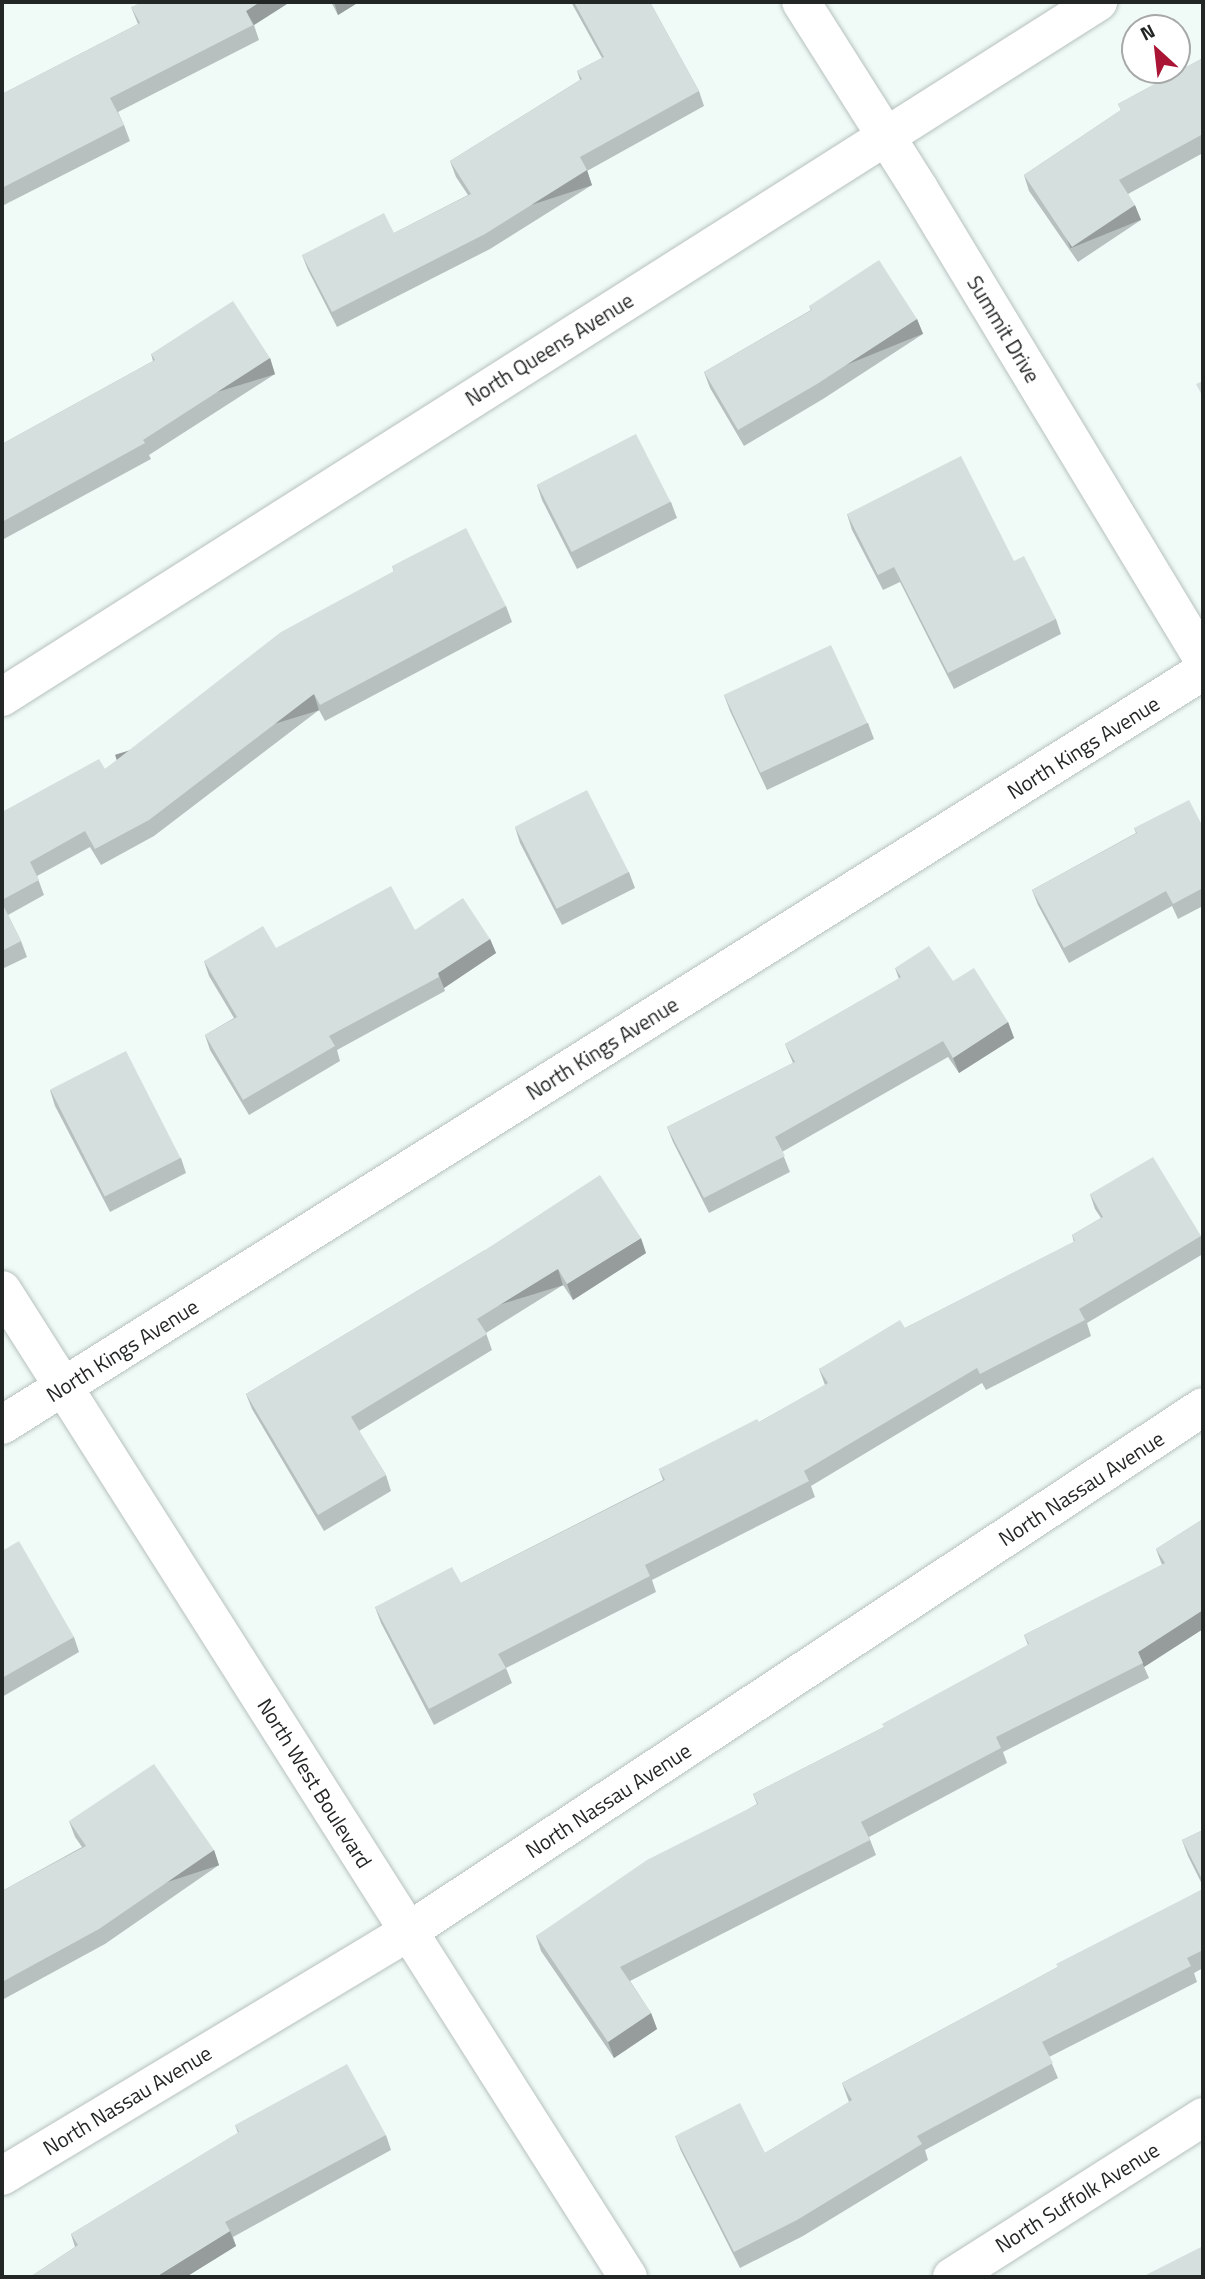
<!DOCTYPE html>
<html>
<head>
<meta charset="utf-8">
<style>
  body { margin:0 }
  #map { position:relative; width:1205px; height:2279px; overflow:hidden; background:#f0fbf8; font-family:"Titillium Web",sans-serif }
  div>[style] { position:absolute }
  .roads { filter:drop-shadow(0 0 2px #b7c1be) drop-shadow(0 0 2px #b7c1be) }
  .minor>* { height:38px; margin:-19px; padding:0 19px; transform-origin:19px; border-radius:19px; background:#fff }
  .wall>* { inset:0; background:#b7c0be }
  .shaded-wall>* { inset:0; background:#959c9b; transform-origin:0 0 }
  .building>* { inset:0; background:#d5dfdd; transform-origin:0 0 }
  span { translate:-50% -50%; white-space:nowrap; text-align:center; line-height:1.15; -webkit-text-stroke:7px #fff; paint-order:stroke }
  .street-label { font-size:21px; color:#222625 }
  .frame { position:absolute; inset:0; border:4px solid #222625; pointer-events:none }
  .north { position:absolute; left:1121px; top:14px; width:70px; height:70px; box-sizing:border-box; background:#fff; border:2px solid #a7a8a8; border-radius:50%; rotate:333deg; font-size:19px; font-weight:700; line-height:28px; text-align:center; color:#222625 }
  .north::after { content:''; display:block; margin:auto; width:24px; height:32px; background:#ab1535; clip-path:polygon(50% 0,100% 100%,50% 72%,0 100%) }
</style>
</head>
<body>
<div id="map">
  <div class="roads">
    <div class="minor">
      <i style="left:801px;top:2px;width:219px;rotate:57.7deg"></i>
      <i style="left:918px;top:187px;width:551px;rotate:58.88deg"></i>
      <i style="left:2px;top:697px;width:1298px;rotate:-32.38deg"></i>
      <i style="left:2px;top:1290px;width:1169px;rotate:57.62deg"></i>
      <i style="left:2px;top:1425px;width:1418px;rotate:-32.12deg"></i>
      <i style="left:2px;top:2176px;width:475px;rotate:-31deg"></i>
      <i style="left:409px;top:1931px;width:951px;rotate:-33.42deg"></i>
      <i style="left:952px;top:2277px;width:298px;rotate:-32.5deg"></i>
    </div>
  </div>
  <div class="wall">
    <i style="clip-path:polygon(290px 2px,254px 25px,259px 40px,118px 112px,124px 125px,130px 141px,2px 206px,2px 94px,138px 24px,131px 7px)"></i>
    <i style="clip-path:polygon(331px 2px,359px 2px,338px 15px)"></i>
    <i style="clip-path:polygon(571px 2px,650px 2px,699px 91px,704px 106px,587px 171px,592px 185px,490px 249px,337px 327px,308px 270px,302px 255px,394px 233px,468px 195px,456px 177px,450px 161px,580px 80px,577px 71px,602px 58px)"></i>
    <i style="clip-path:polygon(1203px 58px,1203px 153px,1128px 194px,1141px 220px,1078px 262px,1029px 191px,1024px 175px,1121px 110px,1118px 104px)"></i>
    <i style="clip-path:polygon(809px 306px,917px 319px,923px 334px,823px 399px,744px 446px,710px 388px,704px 372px,811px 310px)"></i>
    <i style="clip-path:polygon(151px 354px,270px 358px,275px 374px,149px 455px,151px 459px,2px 540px,2px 444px,153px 361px)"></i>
    <i style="clip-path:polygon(537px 485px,671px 502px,677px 518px,577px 569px,542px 500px)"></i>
    <i style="clip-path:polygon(847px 514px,1014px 561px,1056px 619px,1061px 634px,954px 689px,900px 582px,883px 590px,852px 530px)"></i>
    <i style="clip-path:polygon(392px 566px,506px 606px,512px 622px,325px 721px,319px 710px,154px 836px,101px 865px,90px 847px,37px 876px,44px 895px,8px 915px,21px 941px,27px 957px,2px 969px,2px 812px,105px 769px,394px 572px)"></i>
    <i style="clip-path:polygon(724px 695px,868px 723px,874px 739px,767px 790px,730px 711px)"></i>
    <i style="clip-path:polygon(515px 827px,629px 872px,635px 888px,562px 925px,520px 843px)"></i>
    <i style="clip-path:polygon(1203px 827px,1203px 906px,1178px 919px,1172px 906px,1069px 963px,1038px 905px,1032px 890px,1136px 833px,1134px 828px)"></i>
    <i style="clip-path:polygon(415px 930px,490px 939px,496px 953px,444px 988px,445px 991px,337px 1050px,340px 1061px,249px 1115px,210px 1050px,205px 1035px,234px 1018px,209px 976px,204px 961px,276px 948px)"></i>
    <i style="clip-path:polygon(895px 968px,953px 981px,1008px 1022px,1014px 1038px,959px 1073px,948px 1057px,782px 1152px,790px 1172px,709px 1213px,673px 1142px,667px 1127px,793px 1063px,785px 1044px,899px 979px)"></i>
    <i style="clip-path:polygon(50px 1090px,181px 1158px,186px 1173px,110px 1212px,55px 1106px)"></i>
    <i style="clip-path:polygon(1090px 1194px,1201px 1236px,1203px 1243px,1203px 1254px,1087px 1323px,1091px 1336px,986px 1390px,982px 1383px,811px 1486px,815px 1497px,652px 1580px,656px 1592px,506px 1668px,512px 1683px,434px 1725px,381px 1623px,375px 1607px,461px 1583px,663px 1480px,659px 1469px,759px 1422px,825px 1385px,819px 1369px,905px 1328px,1074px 1242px,1072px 1235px,1101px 1218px,1095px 1209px)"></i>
    <i style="clip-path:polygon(485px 1250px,646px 1253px,573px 1300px,563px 1285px,486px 1333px,492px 1350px,359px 1431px,386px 1475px,391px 1491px,324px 1531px,252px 1409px,246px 1394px)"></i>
    <i style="clip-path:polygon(1203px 1519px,1203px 1629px,1144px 1667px,1149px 1678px,1003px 1752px,1007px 1763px,869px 1837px,876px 1855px,630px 1981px,651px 2013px,657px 2029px,614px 2058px,541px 1951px,536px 1936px,757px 1804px,753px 1794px,884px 1727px,1028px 1645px,1024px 1635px,1162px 1565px,1156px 1549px)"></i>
    <i style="clip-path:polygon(2px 1551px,74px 1637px,79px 1652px,2px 1697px)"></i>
    <i style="clip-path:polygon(69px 1821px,214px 1850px,219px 1865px,105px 1944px,2px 2000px,2px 1891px,82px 1847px,75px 1837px)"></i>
    <i style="clip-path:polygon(1203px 1830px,1203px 1886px,1188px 1856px,1182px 1840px)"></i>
    <i style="clip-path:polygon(1203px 1889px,1203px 1968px,1194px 1973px,1197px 1982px,1049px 2057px,1058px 2078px,925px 2150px,928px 2160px,803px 2236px,740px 2268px,681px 2151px,675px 2136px,765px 2153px,849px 2102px,842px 2083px)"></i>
    <i style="clip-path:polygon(235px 2125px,386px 2135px,391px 2150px,233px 2237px,236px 2246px,186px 2277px,30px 2277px,75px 2247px,71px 2234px,238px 2133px)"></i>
  </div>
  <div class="shaded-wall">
    <i style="clip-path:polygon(260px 2px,290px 2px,254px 25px,246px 11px)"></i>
    <i style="clip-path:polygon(334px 2px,359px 2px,338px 15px)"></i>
    <i style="left:587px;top:170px;width:16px;height:120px;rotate:72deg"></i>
    <i style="left:1135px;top:205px;width:16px;height:76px;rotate:68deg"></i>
    <i style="left:917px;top:319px;width:16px;height:119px;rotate:68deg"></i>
    <i style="left:270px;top:358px;width:17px;height:151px;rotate:73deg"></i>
    <i style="left:314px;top:694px;width:17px;height:208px;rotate:73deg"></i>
    <i style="clip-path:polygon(490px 939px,496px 953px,444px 988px,438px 973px)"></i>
    <i style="clip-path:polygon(1008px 1022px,1014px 1038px,959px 1073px,953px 1058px)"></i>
    <i style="clip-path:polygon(641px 1238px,646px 1253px,573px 1300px,567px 1284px)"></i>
    <i style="left:558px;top:1269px;width:17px;height:95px;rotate:73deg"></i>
    <i style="clip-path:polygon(1203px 1610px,1203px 1629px,1144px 1667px,1138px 1652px)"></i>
    <i style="left:214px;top:1850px;width:16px;height:140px;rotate:72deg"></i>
    <i style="clip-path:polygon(651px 2013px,657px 2029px,614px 2058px,608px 2042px)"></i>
    <i style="clip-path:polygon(230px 2231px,236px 2246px,186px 2277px,156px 2277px)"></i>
  </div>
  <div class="building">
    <i style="clip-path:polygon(142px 2px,260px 2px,246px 11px,253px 25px,110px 98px,124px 125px,2px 188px,2px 94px,140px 23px,131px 7px)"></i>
    <i style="clip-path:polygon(574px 2px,650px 2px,699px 91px,580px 157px,587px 170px,485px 234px,332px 312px,302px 255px,384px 213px,394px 233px,471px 194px,450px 161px,582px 79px,577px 71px,604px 57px)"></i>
    <i style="clip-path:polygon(1203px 58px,1203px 134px,1119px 180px,1135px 205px,1072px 247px,1024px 175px,1121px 110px,1118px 104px)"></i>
    <i style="clip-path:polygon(879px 260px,917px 319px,817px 384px,738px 430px,704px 372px,812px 310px,809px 306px)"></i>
    <i style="clip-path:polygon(233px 301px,270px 358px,143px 440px,145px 443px,2px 522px,2px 444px,155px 360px,151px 354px)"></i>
    <i style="clip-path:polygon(1203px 381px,1203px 397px,1196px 384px)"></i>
    <i style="left:636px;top:434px;width:76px;height:111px;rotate:63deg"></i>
    <i style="clip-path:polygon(961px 456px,1014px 561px,1024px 556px,1056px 619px,948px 673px,894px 567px,878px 575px,847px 514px)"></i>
    <i style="clip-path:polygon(466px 528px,506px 606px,320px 705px,314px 694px,149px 820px,95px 849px,85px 831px,30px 862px,39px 880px,2px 900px,2px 812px,99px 759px,105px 769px,281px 632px,394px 571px,392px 566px)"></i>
    <i style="left:831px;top:645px;width:86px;height:118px;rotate:65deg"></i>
    <i style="left:587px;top:790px;width:92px;height:81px;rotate:63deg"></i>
    <i style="clip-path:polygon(1189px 800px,1203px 827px,1203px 888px,1173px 904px,1166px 891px,1064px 948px,1032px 890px,1137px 833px,1134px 828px)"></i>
    <i style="clip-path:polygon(391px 886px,415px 930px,463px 898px,490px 939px,438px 973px,439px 977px,329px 1036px,335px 1046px,243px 1100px,205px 1035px,237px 1017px,204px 961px,263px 926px,276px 948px)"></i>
    <i style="clip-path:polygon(2px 903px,21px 941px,2px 951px)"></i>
    <i style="clip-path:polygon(929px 946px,953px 981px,974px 968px,1008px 1022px,953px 1058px,943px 1041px,775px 1137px,785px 1156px,704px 1198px,667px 1127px,795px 1062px,785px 1044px,901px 977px,895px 968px)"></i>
    <i style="left:126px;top:1051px;width:120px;height:85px;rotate:63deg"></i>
    <i style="clip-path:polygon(1153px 1157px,1201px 1236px,1079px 1309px,1085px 1320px,980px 1374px,977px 1368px,804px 1471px,809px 1481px,645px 1565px,650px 1576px,498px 1654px,506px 1668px,429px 1709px,375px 1607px,452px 1567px,461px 1583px,665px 1480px,659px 1469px,757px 1419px,759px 1422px,828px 1383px,819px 1369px,900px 1320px,905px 1328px,1075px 1241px,1072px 1235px,1103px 1217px,1090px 1194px)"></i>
    <i style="clip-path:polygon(600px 1175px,641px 1238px,567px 1284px,558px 1269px,477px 1319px,487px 1334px,351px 1417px,386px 1475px,318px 1515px,246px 1394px,485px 1250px)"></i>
    <i style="clip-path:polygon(1203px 1519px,1203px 1610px,1138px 1652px,1143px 1663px,996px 1737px,1001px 1748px,861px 1822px,870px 1840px,620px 1967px,651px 2013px,608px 2042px,536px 1936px,647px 1860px,758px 1804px,753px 1794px,884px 1727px,882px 1724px,1029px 1644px,1024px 1635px,1165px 1563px,1156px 1549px)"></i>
    <i style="clip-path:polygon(19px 1541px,74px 1637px,2px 1678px,2px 1551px)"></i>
    <i style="clip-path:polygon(154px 1764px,214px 1850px,99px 1929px,2px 1982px,2px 1891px,86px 1846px,69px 1821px)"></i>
    <i style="clip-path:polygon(1203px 1830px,1203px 1881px,1182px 1840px)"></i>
    <i style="clip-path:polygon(1203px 1889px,1203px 1950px,1187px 1958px,1191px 1966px,1042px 2042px,1053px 2063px,917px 2136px,922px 2144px,797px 2220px,734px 2252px,675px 2136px,740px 2103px,765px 2153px,852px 2100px,842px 2083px,1058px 1967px,1056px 1964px)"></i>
    <i style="clip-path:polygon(347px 2064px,386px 2135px,225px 2222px,230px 2231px,156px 2277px,30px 2277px,78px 2245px,71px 2234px,239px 2132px,235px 2125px)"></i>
    <i style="clip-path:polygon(1203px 2246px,1203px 2277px,1142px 2277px)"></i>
  </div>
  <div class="street-label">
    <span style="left:1004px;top:329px;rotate:59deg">Summit Drive</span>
    <span style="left:549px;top:349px;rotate:-32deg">North Queens Avenue</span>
    <span style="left:1083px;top:747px;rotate:-32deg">North Kings Avenue</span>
    <span style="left:602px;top:1048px;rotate:-32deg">North Kings Avenue</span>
    <span style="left:122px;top:1350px;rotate:-32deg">North Kings Avenue</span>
    <span style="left:1081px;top:1488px;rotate:-33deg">North Nassau Avenue</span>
    <span style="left:315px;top:1783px;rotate:58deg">North West Boulevard</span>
    <span style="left:608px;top:1800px;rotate:-33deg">North Nassau Avenue</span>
    <span style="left:127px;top:2100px;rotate:-31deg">North Nassau Avenue</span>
    <span style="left:1077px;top:2197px;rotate:-32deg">North Suffolk Avenue</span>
  </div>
  <div class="frame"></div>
  <div class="north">N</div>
</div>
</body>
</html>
